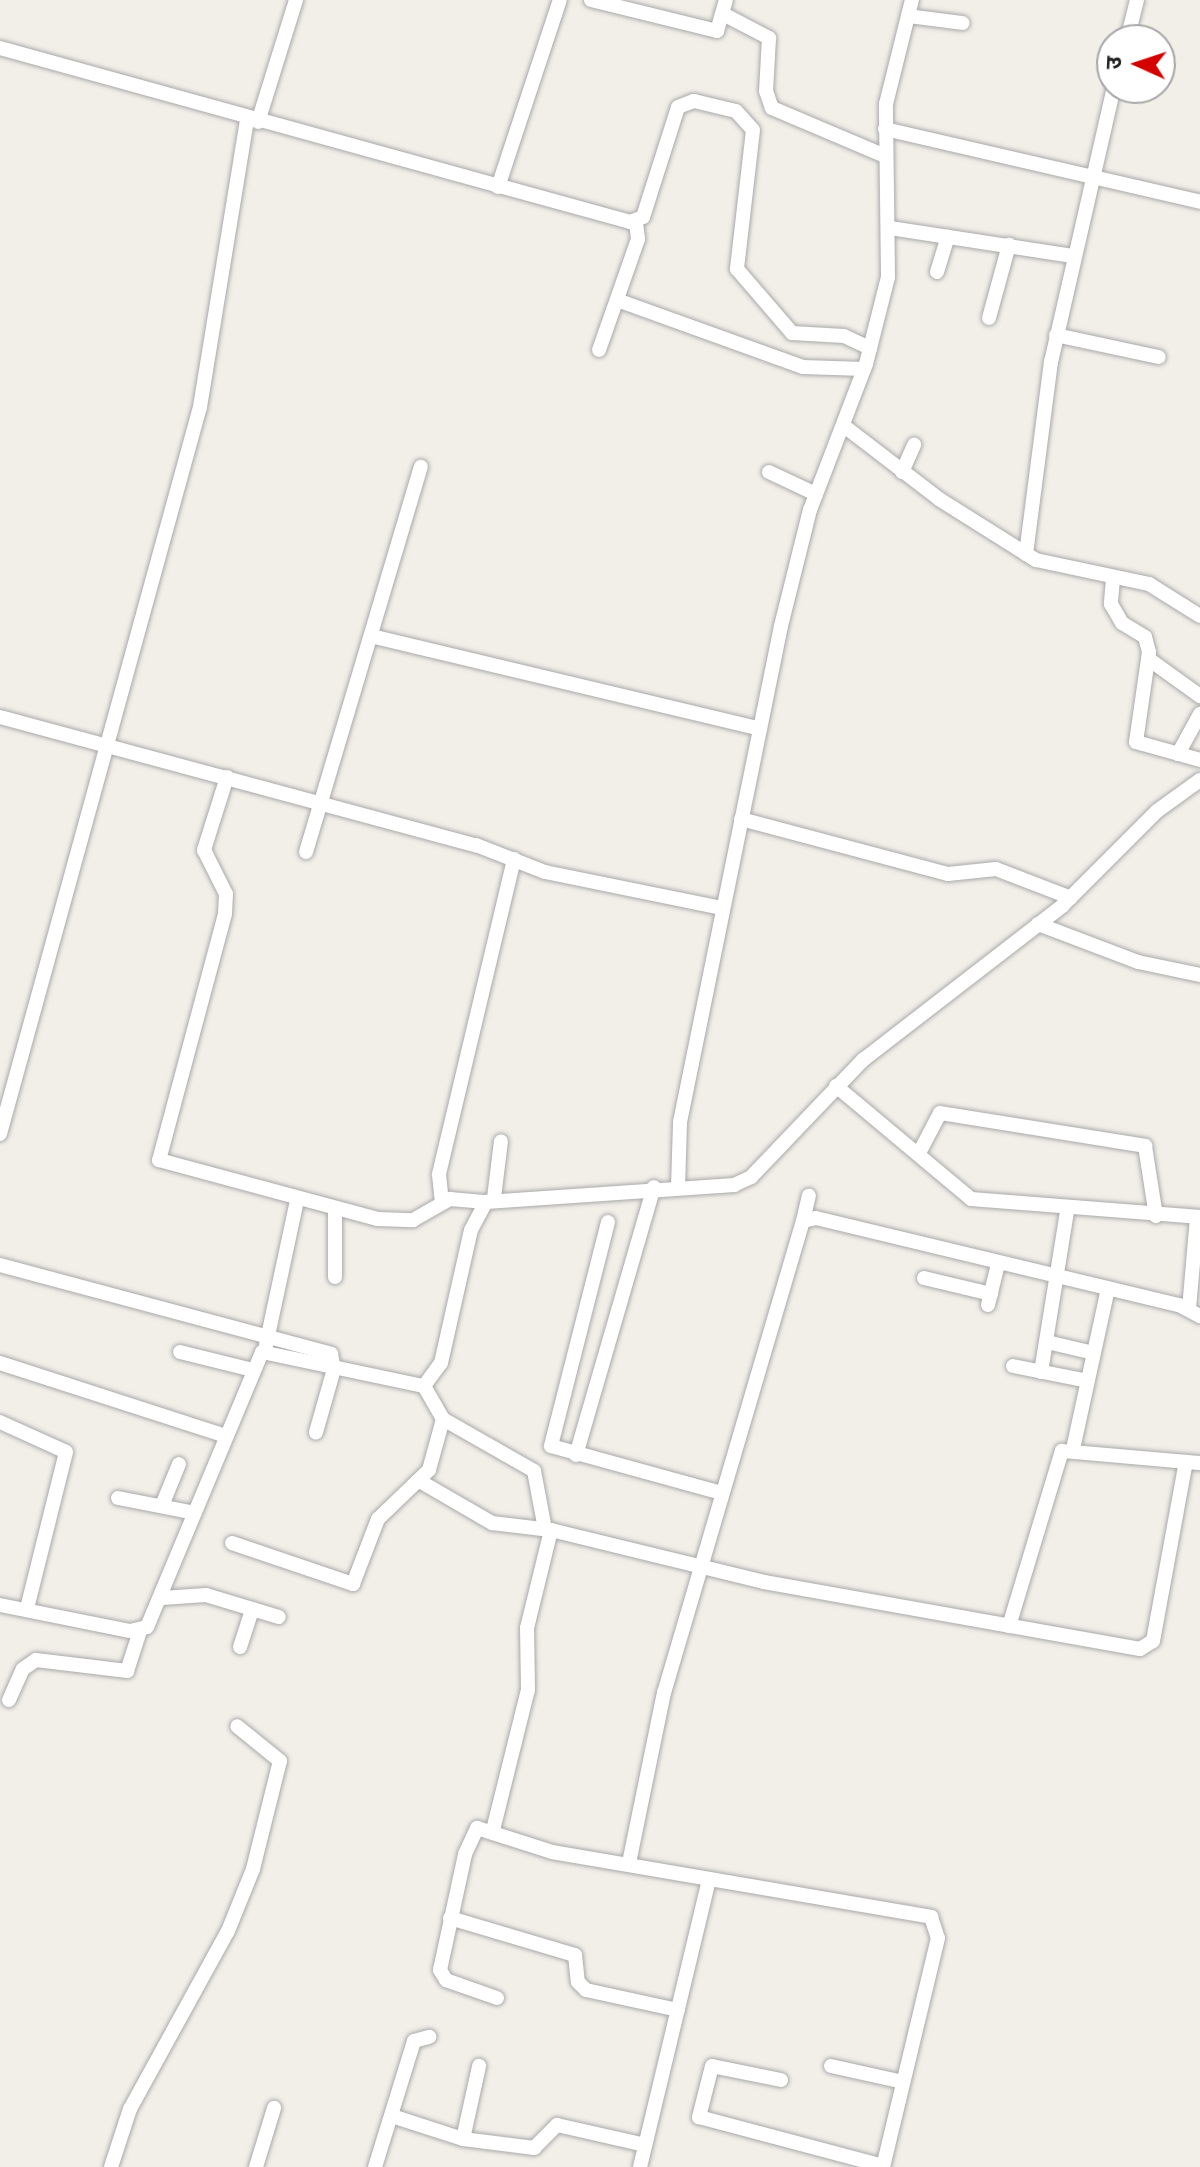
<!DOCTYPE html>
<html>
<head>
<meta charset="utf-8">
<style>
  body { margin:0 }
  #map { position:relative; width:1200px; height:2167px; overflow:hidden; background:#f2efe9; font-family:"Fira Sans","Noto Sans Devanagari",sans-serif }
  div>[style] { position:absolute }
  .roads { filter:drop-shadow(0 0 2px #a9a9a9) drop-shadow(0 0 2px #a9a9a9) }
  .minor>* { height:14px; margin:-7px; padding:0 7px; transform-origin:7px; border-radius:7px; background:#fff }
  span { translate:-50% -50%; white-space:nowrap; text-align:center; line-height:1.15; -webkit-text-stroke:6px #fff; paint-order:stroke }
  .north { position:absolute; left:1096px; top:24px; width:80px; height:80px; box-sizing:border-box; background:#fff; border:2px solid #a7a7a7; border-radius:50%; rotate:273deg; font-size:22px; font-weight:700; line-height:32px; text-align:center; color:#222 }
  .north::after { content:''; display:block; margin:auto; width:28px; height:36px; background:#d40000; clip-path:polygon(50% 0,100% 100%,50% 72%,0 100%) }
</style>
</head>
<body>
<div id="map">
  <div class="roads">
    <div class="minor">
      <i style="left:591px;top:0;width:130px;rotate:13.8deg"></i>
      <i style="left:717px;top:31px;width:32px;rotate:-74deg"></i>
      <i style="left:725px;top:15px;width:50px;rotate:27.6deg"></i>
      <i style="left:769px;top:38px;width:53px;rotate:93.2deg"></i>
      <i style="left:766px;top:91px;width:18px;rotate:71deg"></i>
      <i style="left:772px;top:108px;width:123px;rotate:23deg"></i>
      <i style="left:908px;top:16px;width:55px;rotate:7.3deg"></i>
      <i style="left:1127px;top:40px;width:41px;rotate:-76deg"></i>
      <i style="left:0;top:48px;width:654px;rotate:15.44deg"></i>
      <i style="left:630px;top:222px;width:14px;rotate:-21deg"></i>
      <i style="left:643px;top:217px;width:115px;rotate:-72.3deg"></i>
      <i style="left:678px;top:107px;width:17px;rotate:-21deg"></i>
      <i style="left:694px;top:101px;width:43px;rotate:13.4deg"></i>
      <i style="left:736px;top:111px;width:25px;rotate:48deg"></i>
      <i style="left:753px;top:130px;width:140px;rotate:96.6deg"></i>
      <i style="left:737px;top:269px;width:84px;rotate:49.3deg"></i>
      <i style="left:792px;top:333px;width:52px;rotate:3.3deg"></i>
      <i style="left:844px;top:336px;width:29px;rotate:25deg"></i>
      <i style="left:258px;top:122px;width:128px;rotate:-72.7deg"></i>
      <i style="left:885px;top:129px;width:323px;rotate:13deg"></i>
      <i style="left:498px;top:187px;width:197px;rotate:-71.7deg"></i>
      <i style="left:890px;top:228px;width:185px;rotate:8.7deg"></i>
      <i style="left:937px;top:272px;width:37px;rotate:-73deg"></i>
      <i style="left:617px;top:300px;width:198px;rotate:19.8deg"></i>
      <i style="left:803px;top:367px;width:61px;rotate:1.9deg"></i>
      <i style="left:989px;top:318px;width:76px;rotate:-74.7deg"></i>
      <i style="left:1056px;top:335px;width:105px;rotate:12.1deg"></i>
      <i style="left:599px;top:350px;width:118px;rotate:-70.6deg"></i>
      <i style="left:638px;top:239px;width:17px;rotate:-97deg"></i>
      <i style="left:844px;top:426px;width:120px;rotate:37.5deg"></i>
      <i style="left:939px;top:499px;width:115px;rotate:32.2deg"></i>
      <i style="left:1036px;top:560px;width:116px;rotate:12deg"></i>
      <i style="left:1149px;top:584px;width:60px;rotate:32.1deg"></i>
      <i style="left:769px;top:472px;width:52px;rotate:25.1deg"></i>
      <i style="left:902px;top:472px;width:30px;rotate:-66deg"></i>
      <i style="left:1026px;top:554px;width:194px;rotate:-82.6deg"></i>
      <i style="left:1051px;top:362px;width:281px;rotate:-77.1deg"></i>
      <i style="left:1113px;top:579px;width:25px;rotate:95deg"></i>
      <i style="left:1111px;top:604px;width:22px;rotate:60deg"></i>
      <i style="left:1122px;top:623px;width:27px;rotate:31deg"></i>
      <i style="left:1145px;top:637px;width:16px;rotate:75deg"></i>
      <i style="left:1149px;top:652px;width:91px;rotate:98.2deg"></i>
      <i style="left:1136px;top:742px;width:66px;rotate:15.7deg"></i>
      <i style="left:371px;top:636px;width:400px;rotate:13.4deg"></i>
      <i style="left:1150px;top:660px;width:62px;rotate:35.8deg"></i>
      <i style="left:0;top:717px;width:493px;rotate:15.1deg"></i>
      <i style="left:476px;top:845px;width:74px;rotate:21.4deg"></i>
      <i style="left:545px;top:872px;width:181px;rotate:11.5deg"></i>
      <i style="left:1178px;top:754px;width:46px;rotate:-61.2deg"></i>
      <i style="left:227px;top:777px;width:77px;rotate:107.5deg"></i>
      <i style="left:204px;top:850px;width:49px;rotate:63.4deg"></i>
      <i style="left:226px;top:894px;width:20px;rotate:93deg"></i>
      <i style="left:225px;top:914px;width:255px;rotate:105deg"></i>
      <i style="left:159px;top:1160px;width:226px;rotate:15.1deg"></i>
      <i style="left:377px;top:1219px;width:36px;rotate:2deg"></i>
      <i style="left:413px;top:1220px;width:43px;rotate:-29.6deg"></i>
      <i style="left:450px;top:1199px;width:36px;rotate:5deg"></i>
      <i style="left:741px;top:819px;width:214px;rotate:14.9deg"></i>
      <i style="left:948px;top:874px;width:48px;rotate:-5.9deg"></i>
      <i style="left:996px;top:869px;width:80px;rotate:21.1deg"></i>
      <i style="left:306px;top:852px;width:402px;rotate:-73.4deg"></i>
      <i style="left:1038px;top:924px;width:107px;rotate:20.8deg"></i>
      <i style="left:1138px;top:962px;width:63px;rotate:11.8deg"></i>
      <i style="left:836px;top:1086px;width:176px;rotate:39.9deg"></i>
      <i style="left:971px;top:1199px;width:230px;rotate:4.5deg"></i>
      <i style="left:0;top:1134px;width:754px;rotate:-74.62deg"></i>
      <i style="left:200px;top:407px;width:292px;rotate:-80.7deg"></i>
      <i style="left:919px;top:1153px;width:45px;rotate:-62.3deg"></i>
      <i style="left:940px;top:1113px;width:208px;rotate:9.1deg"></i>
      <i style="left:1145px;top:1146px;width:71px;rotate:81.1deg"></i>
      <i style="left:678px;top:1187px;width:65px;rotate:-88.2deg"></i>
      <i style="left:680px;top:1122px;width:506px;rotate:-78.49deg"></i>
      <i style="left:781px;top:626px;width:120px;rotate:-76deg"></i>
      <i style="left:810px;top:510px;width:156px;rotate:-69deg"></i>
      <i style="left:866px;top:364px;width:90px;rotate:-75.8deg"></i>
      <i style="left:888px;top:277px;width:173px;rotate:-90.7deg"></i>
      <i style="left:886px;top:104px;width:107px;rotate:-76deg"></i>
      <i style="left:494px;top:1198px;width:57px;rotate:-83deg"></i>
      <i style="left:442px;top:1203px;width:29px;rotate:-96deg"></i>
      <i style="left:439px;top:1174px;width:324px;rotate:-76.6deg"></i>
      <i style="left:803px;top:1221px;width:26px;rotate:-77deg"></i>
      <i style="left:608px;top:1222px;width:231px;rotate:104.3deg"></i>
      <i style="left:551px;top:1446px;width:177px;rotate:15.4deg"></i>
      <i style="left:0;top:1265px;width:343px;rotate:15deg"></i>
      <i style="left:331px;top:1354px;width:15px;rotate:79deg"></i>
      <i style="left:334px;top:1369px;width:66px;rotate:105.9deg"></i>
      <i style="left:335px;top:1277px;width:66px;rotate:-90deg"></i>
      <i style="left:924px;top:1278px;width:69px;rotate:13.4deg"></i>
      <i style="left:988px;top:1305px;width:42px;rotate:-76.3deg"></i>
      <i style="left:1189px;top:1309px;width:92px;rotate:-85deg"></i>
      <i style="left:1047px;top:1342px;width:48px;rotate:13.2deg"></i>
      <i style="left:266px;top:1345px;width:147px;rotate:-77.9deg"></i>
      <i style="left:180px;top:1352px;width:75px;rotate:13.9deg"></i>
      <i style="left:0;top:1363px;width:237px;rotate:17.9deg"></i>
      <i style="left:1013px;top:1366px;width:76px;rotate:11.3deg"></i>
      <i style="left:1041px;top:1372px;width:163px;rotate:-80.8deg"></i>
      <i style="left:443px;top:1419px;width:105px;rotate:29.7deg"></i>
      <i style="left:534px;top:1471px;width:59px;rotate:79.3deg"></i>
      <i style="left:0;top:1422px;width:72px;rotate:24.4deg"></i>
      <i style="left:66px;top:1452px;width:162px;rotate:104deg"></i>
      <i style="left:1073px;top:1449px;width:164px;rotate:-77.7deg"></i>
      <i style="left:576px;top:1455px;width:279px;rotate:-73.8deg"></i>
      <i style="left:423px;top:1483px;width:80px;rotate:30.1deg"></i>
      <i style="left:492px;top:1523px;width:59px;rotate:6.8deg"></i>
      <i style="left:551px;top:1530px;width:219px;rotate:13.7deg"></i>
      <i style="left:764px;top:1582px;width:382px;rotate:10.1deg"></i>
      <i style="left:1140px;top:1649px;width:15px;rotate:-32deg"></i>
      <i style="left:1153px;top:1641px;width:182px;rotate:-79.6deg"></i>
      <i style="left:118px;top:1498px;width:78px;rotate:11deg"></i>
      <i style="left:163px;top:1503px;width:42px;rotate:-67.7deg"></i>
      <i style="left:232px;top:1543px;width:128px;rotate:18.7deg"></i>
      <i style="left:353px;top:1584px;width:70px;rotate:-69deg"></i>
      <i style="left:378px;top:1519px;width:71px;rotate:-43.9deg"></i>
      <i style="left:429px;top:1470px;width:53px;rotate:-74.6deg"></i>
      <i style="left:443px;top:1419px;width:38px;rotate:-120deg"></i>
      <i style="left:162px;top:1598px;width:44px;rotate:-3.9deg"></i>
      <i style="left:206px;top:1595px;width:76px;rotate:16.8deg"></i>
      <i style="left:0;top:1605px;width:133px;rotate:11.3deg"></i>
      <i style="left:130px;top:1631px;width:17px;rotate:-13deg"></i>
      <i style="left:147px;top:1627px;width:298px;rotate:-67.3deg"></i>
      <i style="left:262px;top:1352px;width:166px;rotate:11.9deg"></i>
      <i style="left:424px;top:1386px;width:29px;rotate:-54deg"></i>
      <i style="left:441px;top:1363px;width:136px;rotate:-77.3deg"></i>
      <i style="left:471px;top:1230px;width:32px;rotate:-62deg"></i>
      <i style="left:486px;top:1202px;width:249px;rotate:-3.9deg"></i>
      <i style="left:734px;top:1185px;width:19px;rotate:-25deg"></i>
      <i style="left:751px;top:1177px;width:162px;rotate:-46.3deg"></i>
      <i style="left:863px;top:1060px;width:252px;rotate:-37.7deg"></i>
      <i style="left:1062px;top:906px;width:134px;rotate:-45deg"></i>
      <i style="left:1157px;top:811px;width:53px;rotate:-35.8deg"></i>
      <i style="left:1009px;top:1626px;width:183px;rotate:-73.2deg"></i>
      <i style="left:1062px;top:1451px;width:139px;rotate:5deg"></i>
      <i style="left:240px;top:1647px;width:40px;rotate:-72deg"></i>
      <i style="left:9px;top:1700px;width:34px;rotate:-66deg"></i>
      <i style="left:23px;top:1669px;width:16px;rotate:-35deg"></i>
      <i style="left:36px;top:1660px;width:92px;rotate:6.9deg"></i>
      <i style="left:127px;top:1671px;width:42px;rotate:-72deg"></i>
      <i style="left:493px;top:1830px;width:144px;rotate:-76deg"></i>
      <i style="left:528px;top:1690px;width:62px;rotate:-90.9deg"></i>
      <i style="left:527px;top:1628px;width:101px;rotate:-76.2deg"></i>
      <i style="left:629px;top:1863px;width:174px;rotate:-78.4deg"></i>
      <i style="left:664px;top:1693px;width:492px;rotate:-73.6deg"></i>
      <i style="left:803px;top:1221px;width:13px;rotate:-13deg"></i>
      <i style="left:816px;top:1218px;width:373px;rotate:13.5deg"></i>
      <i style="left:1179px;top:1305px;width:24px;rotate:28deg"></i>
      <i style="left:450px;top:1918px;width:130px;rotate:16.5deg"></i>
      <i style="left:575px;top:1955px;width:27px;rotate:84deg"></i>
      <i style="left:578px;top:1982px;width:11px;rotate:45deg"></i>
      <i style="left:586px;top:1990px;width:94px;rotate:12.3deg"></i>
      <i style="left:497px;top:1998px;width:54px;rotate:-160.6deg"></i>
      <i style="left:446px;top:1980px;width:12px;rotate:-121deg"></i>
      <i style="left:440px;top:1970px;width:119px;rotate:-77.8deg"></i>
      <i style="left:465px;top:1854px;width:29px;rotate:-65deg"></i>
      <i style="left:477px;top:1828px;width:79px;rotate:17.7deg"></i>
      <i style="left:552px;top:1852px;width:385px;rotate:9.7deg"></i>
      <i style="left:931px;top:1917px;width:22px;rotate:72deg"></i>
      <i style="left:938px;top:1938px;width:236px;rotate:103.5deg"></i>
      <i style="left:831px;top:2066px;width:74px;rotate:12.5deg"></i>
      <i style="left:781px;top:2080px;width:70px;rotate:-168.5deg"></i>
      <i style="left:712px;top:2066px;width:53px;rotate:104.3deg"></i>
      <i style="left:699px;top:2117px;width:190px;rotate:14.9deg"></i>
      <i style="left:395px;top:2117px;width:71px;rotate:17.9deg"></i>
      <i style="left:463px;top:2139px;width:72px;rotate:7.2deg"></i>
      <i style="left:534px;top:2148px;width:33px;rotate:-45deg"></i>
      <i style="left:557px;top:2125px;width:90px;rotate:12.8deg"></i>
      <i style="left:463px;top:2139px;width:75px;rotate:-77.6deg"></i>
      <i style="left:111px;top:2167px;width:61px;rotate:-71.9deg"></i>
      <i style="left:130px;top:2109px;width:203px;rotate:-61.2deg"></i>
      <i style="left:228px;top:1931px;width:67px;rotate:-68deg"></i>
      <i style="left:253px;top:1869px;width:111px;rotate:-76deg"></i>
      <i style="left:280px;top:1761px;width:55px;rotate:-140.9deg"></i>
      <i style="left:256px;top:2167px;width:62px;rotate:-73deg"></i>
      <i style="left:375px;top:2167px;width:132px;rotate:-72.8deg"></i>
      <i style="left:414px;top:2041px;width:16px;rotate:-15deg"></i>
      <i style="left:640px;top:2167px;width:296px;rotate:-76.5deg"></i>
    </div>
  </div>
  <div class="north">उ</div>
</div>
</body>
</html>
